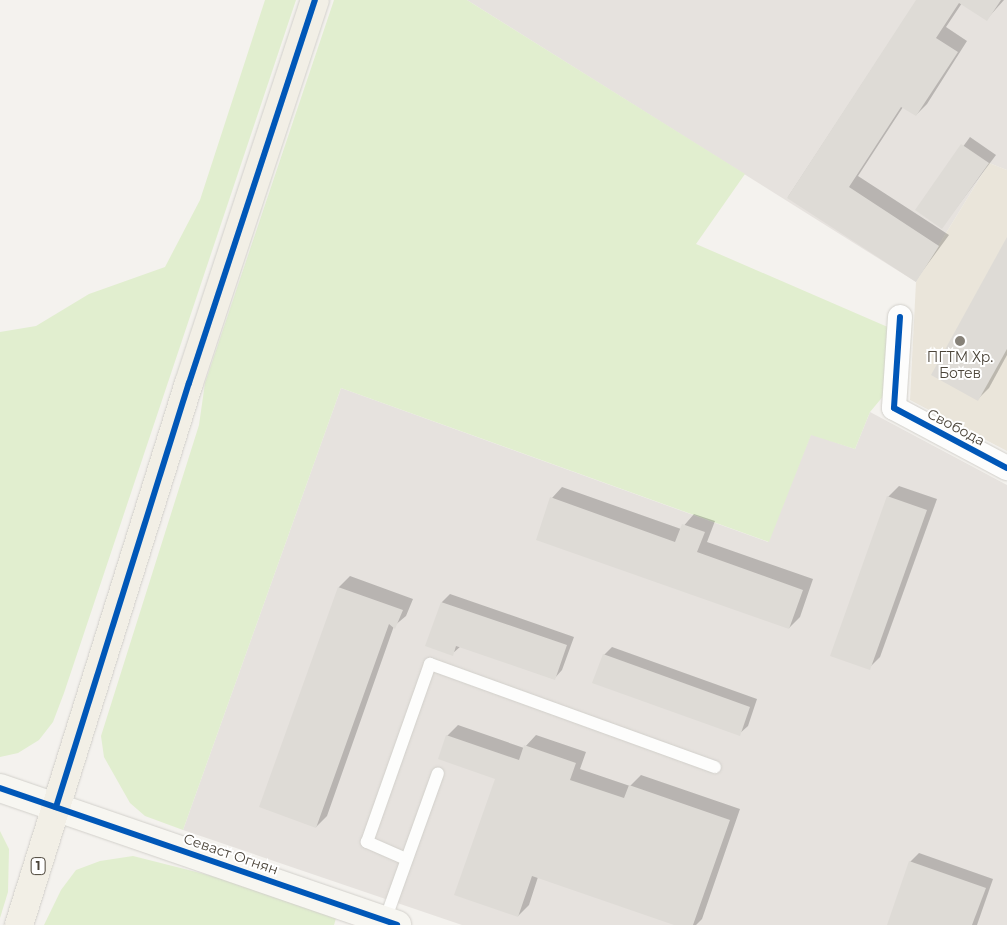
<!DOCTYPE html>
<meta charset="utf-8">
<style>
body{margin:0}
#map{position:relative;width:1007px;height:925px;overflow:hidden;background:#f4f2ee;font-family:Montserrat,sans-serif}
div>[style]{position:absolute}
[style*='--x']{left:calc(var(--x)*1px);top:calc(var(--y)*1px);width:calc(var(--w)*1px);rotate:calc(var(--a)*1deg)}
.industrial>*{inset:0;background:#e6e2de}
.education>*{inset:0;background:#eae5da}
.green>*{inset:0;background:#e1eecf}
.shadow>*{inset:0;background:#0003}
.building>*{inset:0;background:#dedbd6}
.roads{filter:drop-shadow(0 0 1px #d2d0cb) drop-shadow(0 0 1px #d2d0cb)}
.lane>*{height:12px;margin:-6px;padding:0 6px;transform-origin:6px;border-radius:6px;background:#fdfdfc}
.street>*{height:24px;margin:-12px;padding:0 12px;transform-origin:12px;border-radius:12px;background:#fdfdfc}
.secondary>*{height:28px;margin:-14px;padding:0 14px;transform-origin:14px;border-radius:14px;background:#f7f6f1}
.primary>*{height:28px;margin:-14px;padding:0 14px;transform-origin:14px;border-radius:14px;background:#f2efe6}
.cycleway>*{height:6px;margin:-3px;padding:0 3px;transform-origin:3px;border-radius:3px;background:#0057b8}
.dots>*{width:14px;height:14px;translate:-50% -50%;box-sizing:border-box;border:2px solid #fff;border-radius:50%}
span{translate:-50% -50%;white-space:nowrap;text-align:center;line-height:1.15;-webkit-text-stroke:4px #fff;paint-order:stroke}
.shield-label span{padding:1px 4px;background:#fff;border:1px solid;border-radius:4px;-webkit-text-stroke-width:0}
.shield-label{font-size:12px;color:#4b4439;font-weight:700}
.poi-label{font-size:14px;color:#4b4439}
.street-label{font-size:14px;color:#4b4439}
</style>
<div id="map">
<div class="industrial">
<i style="clip-path:polygon(467px 0,1007px 0,1007px 170px,989px 163px,916px 282px)"></i>
<i style="clip-path:polygon(341px 388px,768px 542px,811px 434px,855px 449px,870px 412px,1007px 485px,1007px 925px,462px 925px,183px 830px)"></i>
</div>
<div class="education">
<i style="clip-path:polygon(989px 163px,1007px 170px,1007px 451px,910px 400px,916px 282px)"></i>
</div>
<div class="green">
<i style="clip-path:polygon(265px 0,296px 0,64px 693px,53px 722px,39px 740px,18px 753px,0 757px,0 332px,36px 326px,89px 294px,165px 267px,200px 200px)"></i>
<i style="clip-path:polygon(334px 0,467px 0,745px 174px,696px 244px,890px 328px,885px 394px,870px 412px,855px 449px,811px 435px,769px 542px,341px 388px,183px 830px,145px 816px,130px 803px,104px 757px,101px 736px,199px 425px,205px 383px)"></i>
<i style="clip-path:polygon(0 831px,9px 849px,8px 892px,0 918px)"></i>
<i style="clip-path:polygon(133px 856px,232px 881px,337px 915px,334px 925px,44px 925px,61px 890px,76px 870px,100px 861px)"></i>
</div>
<div class="shadow">
<i style="clip-path:polygon(917px 0,1004px 0,987px 19px,962px 3px,946px 27px,967px 41px,927px 104px,916px 115px,903px 107px,858px 176px,949px 235px,916px 280px,788px 197px)"></i>
<i style="clip-path:polygon(970px 137px,996px 155px,942px 227px,917px 210px)"></i>
<i style="clip-path:polygon(1007px 240px,1007px 355px,989px 388px,978px 399px)"></i>
<i style="clip-path:polygon(899px 486px,937px 499px,880px 657px,869px 668px,888px 497px)"></i>
<i style="clip-path:polygon(562px 487px,681px 529px,694px 514px,715px 521px,707px 542px,813px 579px,800px 617px,789px 628px,552px 498px)"></i>
<i style="clip-path:polygon(350px 576px,413px 599px,406px 616px,394px 626px,327px 816px,316px 827px,261px 806px,339px 587px)"></i>
<i style="clip-path:polygon(450px 594px,574px 637px,562px 670px,554px 679px,461px 646px,452px 654px,427px 645px,442px 602px)"></i>
<i style="clip-path:polygon(612px 647px,757px 699px,748px 726px,739px 734px,604px 655px)"></i>
<i style="clip-path:polygon(458px 725px,524px 748px,536px 735px,586px 752px,580px 769px,630px 786px,641px 775px,740px 809px,702px 919px,696px 925px,677px 925px,538px 877px,529px 905px,518px 916px,496px 778px,447px 736px)"></i>
<i style="clip-path:polygon(919px 853px,993px 879px,977px 925px,888px 925px,910px 862px)"></i>
</div>
<div class="building">
<i style="clip-path:polygon(916px 0,1001px 0,987px 21px,959px 3px,936px 38px,958px 52px,916px 116px,901px 107px,849px 187px,939px 246px,916px 282px,787px 198px)"></i>
<i style="clip-path:polygon(961px 144px,989px 163px,942px 229px,915px 210px)"></i>
<i style="clip-path:polygon(1007px 237px,1007px 349px,978px 401px,931px 375px)"></i>
<i style="clip-path:polygon(887px 496px,927px 510px,870px 670px,830px 656px)"></i>
<i style="clip-path:polygon(550px 497px,675px 542px,682px 524px,705px 532px,697px 552px,803px 590px,789px 629px,536px 540px)"></i>
<i style="clip-path:polygon(338px 587px,403px 610px,395px 629px,389px 624px,316px 828px,259px 807px)"></i>
<i style="clip-path:polygon(441px 602px,567px 645px,555px 680px,456px 646px,453px 656px,425px 646px)"></i>
<i style="clip-path:polygon(603px 654px,750px 707px,740px 736px,592px 683px)"></i>
<i style="clip-path:polygon(446px 735px,519px 760px,524px 745px,576px 763px,570px 780px,624px 798px,629px 785px,730px 820px,693px 925px,674px 925px,532px 876px,518px 917px,454px 895px,495px 779px,438px 759px)"></i>
<i style="clip-path:polygon(909px 861px,986px 888px,972px 925px,887px 925px)"></i>
</div>
<div class="roads">
<div class="lane">
<i style="--x:406;--y:859;--w:43;--a:-156.4"></i>
<i style="--x:367;--y:842;--w:189;--a:-70.5"></i>
<i style="--x:430;--y:664;--w:303;--a:19.9"></i>
<i style="--x:384;--y:923;--w:159;--a:-70.2"></i>
</div>
<div class="street">
<i style="--x:900;--y:317;--w:91;--a:93.8"></i>
<i style="--x:894;--y:408;--w:128;--a:28"></i>
</div>
<div class="secondary">
<i style="--x:0;--y:788;--w:420;--a:19"></i>
</div>
<div class="primary">
<i style="--x:19;--y:925;--w:568;--a:-72.59"></i>
<i style="--x:189;--y:383;--w:403;--a:-71.8"></i>
</div>
</div>
<div class="cycleway">
<i style="--x:900;--y:317;--w:91;--a:93.8"></i>
<i style="--x:894;--y:408;--w:128;--a:28"></i>
<i style="--x:0;--y:788;--w:420;--a:19"></i>
<i style="--x:56;--y:807;--w:444;--a:-72.6"></i>
<i style="--x:189;--y:383;--w:403;--a:-71.8"></i>
</div>
<div class="dots">
<i style="left:960px;top:341px;background:#868178"></i>
</div>
<div class="shield-label">
<span style="left:38px;top:866px">1</span>
</div>
<div class="poi-label">
<span style="left:960px;top:365px">ПГТМ Хр.<br>Ботев</span>
</div>
<div class="street-label">
<span style="left:956px;top:427px;rotate:28deg">Свобода</span>
<span style="left:231px;top:854px;rotate:19deg">Севаст Огнян</span>
</div>
</div>
